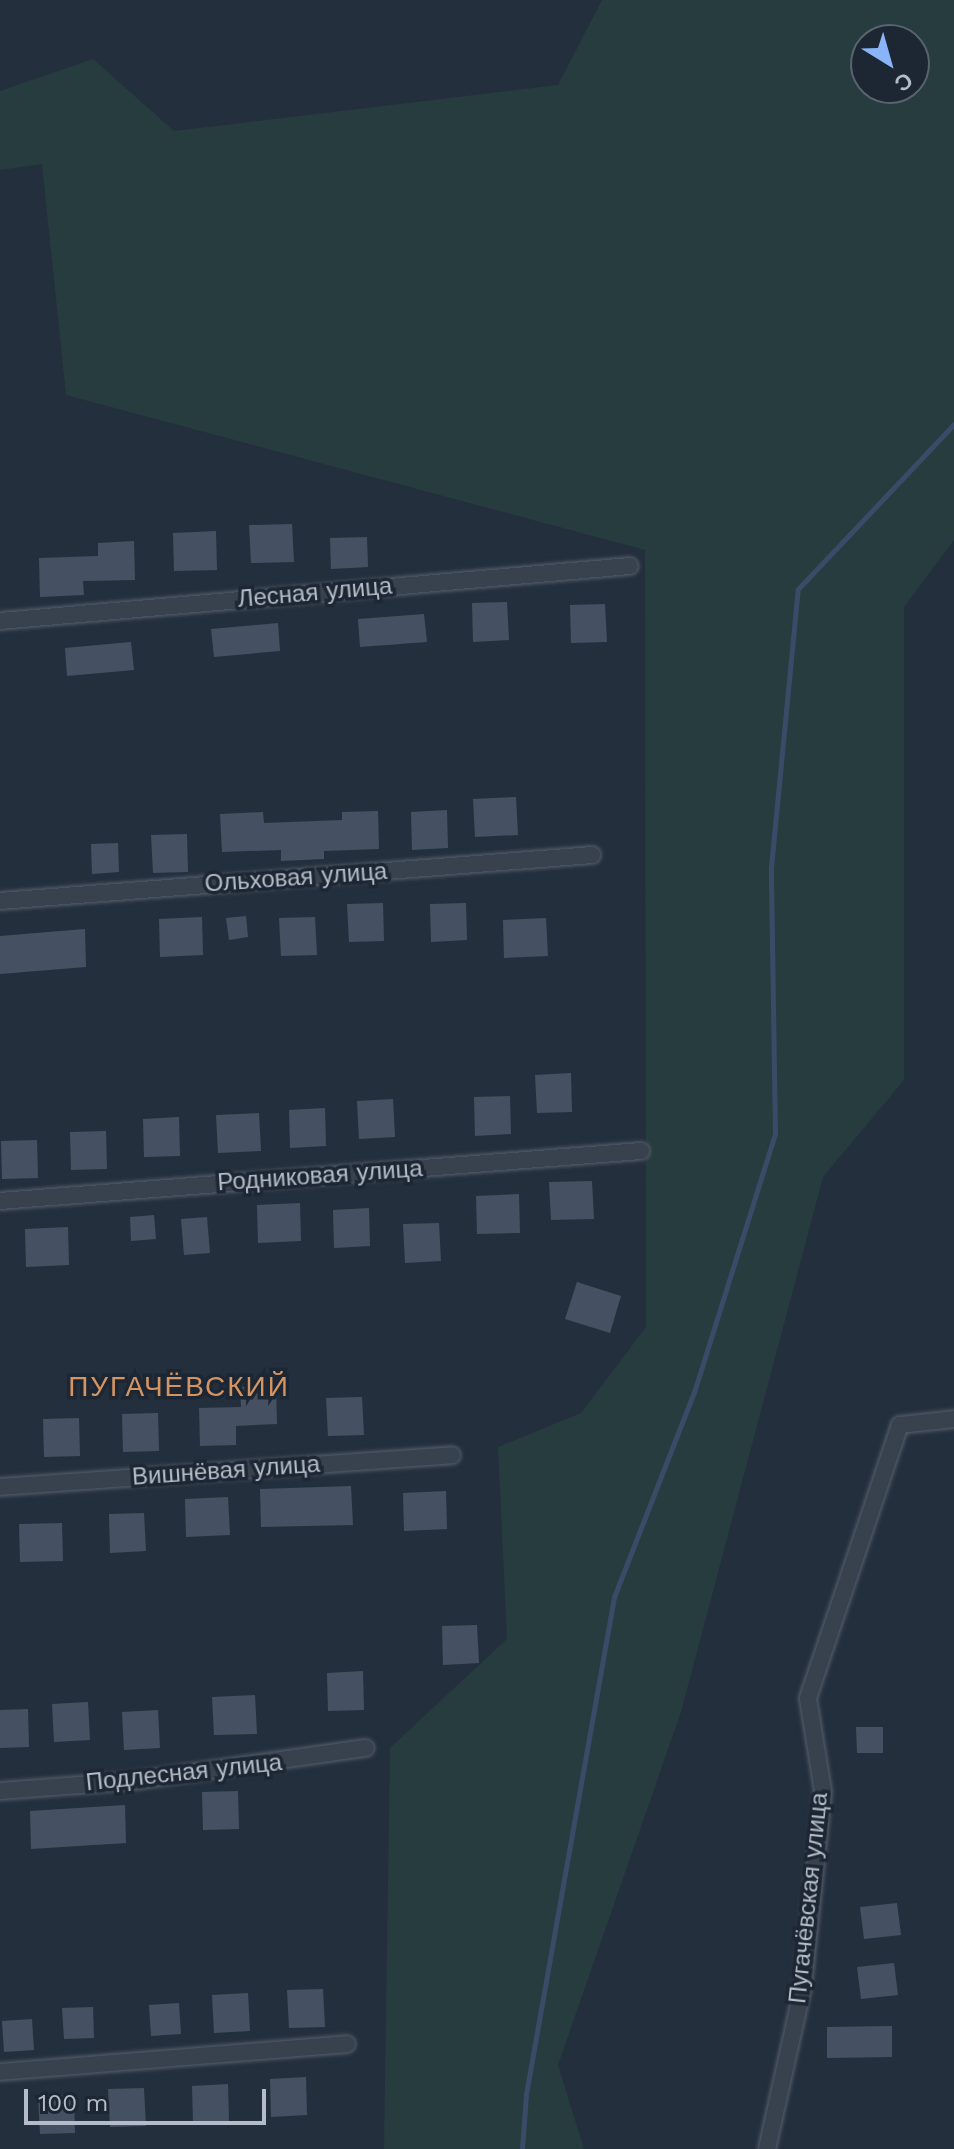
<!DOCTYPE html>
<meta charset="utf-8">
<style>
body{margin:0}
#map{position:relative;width:954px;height:2149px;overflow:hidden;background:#242f3e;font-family:"Work Sans",sans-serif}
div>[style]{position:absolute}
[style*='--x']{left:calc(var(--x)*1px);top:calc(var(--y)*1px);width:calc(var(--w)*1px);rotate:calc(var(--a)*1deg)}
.green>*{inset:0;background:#263c3f}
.stream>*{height:5px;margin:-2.5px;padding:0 2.5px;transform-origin:2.5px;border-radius:2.5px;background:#394c67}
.building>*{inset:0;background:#455162}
.roads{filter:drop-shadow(0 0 2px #565f6c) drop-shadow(0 0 2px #565f6c)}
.street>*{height:16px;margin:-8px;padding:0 8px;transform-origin:8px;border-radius:8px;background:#38414e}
span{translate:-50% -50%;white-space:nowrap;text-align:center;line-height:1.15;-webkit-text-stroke:7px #1d2633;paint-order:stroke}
.street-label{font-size:24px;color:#b4bcc9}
.quarter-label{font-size:28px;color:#d59563;letter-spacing:2px}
.north{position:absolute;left:850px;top:24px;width:80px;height:80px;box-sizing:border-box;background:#1d2633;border:2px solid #59626f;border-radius:50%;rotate:143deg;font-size:22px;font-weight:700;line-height:32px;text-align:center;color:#b4bcc9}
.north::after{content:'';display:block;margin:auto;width:28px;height:36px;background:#8ab4f8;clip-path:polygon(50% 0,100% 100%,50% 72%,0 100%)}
.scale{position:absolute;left:24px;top:2089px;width:242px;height:36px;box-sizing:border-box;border:4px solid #b4bcc9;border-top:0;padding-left:10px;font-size:24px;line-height:28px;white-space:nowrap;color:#b4bcc9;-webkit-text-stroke:6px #1d2633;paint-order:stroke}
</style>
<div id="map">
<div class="green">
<i style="clip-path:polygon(evenodd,602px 0,954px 0,954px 540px,904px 607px,904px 1080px,823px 1177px,681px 1712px,558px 2065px,584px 2149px,384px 2149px,390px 1748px,507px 1639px,498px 1447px,581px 1413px,646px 1327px,645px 550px,66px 395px,42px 164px,0 170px,0 91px,93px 59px,174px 131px,558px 85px,602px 0,866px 40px,914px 40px,914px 88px,866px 88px,866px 40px)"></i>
</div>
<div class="stream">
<i style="--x:522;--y:2149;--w:55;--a:-85.8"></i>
<i style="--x:526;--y:2094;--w:505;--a:-79.96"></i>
<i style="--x:614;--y:1597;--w:223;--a:-68.7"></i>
<i style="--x:695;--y:1389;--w:268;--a:-72.6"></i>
<i style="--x:775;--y:1133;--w:266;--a:-90.9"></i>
<i style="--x:771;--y:867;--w:279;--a:-84.5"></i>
<i style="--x:798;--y:589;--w:227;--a:-46.6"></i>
</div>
<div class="building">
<i style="clip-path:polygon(292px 524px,294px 562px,251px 563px,249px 525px)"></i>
<i style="clip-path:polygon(216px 531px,217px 570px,174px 571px,173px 533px)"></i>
<i style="clip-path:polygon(367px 537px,368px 567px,331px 569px,330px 538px)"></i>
<i style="clip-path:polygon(134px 541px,135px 580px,83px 581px,84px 595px,40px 597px,39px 558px,98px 556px,98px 543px)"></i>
<i style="clip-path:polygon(507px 602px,509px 640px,473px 642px,472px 603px)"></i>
<i style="clip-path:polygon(605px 604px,607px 642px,571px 643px,570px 605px)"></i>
<i style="clip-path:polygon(424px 614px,427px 642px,360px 647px,358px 619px)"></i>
<i style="clip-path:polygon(278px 623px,280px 651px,214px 657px,211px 629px)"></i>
<i style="clip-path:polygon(131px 642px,134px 670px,67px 676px,65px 648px)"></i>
<i style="clip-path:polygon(516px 797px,518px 835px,475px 837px,473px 799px)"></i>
<i style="clip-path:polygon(447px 810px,448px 848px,412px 850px,411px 812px)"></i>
<i style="clip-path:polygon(378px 811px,379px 849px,324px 851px,324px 859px,281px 861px,281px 850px,222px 852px,220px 814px,263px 812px,264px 823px,342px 820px,342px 812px)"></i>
<i style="clip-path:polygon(187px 834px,188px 872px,153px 873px,151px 835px)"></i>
<i style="clip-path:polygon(118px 843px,119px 872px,92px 874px,91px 844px)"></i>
<i style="clip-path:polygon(383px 903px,384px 941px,349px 942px,347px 904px)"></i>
<i style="clip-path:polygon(466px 903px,467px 940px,431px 942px,430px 904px)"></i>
<i style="clip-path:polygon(246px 916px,248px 937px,229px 940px,226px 918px)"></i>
<i style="clip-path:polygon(202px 917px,203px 955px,160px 957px,159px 919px)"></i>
<i style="clip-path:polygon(315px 917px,317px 955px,281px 956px,279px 918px)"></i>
<i style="clip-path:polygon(546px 918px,548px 956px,504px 958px,503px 920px)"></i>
<i style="clip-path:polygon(85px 929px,86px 967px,0 974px,0 936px)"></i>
<i style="clip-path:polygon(571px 1073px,572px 1112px,537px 1113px,535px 1075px)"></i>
<i style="clip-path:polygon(510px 1096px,511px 1134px,475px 1136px,474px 1097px)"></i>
<i style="clip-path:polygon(393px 1099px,395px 1137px,359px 1139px,357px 1101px)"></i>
<i style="clip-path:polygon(325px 1108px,326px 1146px,290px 1148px,289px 1110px)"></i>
<i style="clip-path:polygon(259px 1113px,261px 1151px,218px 1153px,216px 1115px)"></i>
<i style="clip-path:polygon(179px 1117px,180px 1156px,144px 1157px,143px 1119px)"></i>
<i style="clip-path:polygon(106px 1131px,107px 1169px,71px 1170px,70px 1132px)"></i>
<i style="clip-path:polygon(37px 1140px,38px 1178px,2px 1179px,1px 1141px)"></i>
<i style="clip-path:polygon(592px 1181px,594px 1219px,551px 1220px,549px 1182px)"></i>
<i style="clip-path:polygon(519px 1194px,520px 1233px,477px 1234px,476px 1196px)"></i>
<i style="clip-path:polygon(300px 1203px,301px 1241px,258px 1243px,257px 1205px)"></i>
<i style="clip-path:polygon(369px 1208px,370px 1246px,334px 1248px,333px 1210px)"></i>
<i style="clip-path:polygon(154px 1215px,156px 1239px,131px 1241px,130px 1217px)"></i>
<i style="clip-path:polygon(207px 1217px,210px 1253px,184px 1255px,181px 1219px)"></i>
<i style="clip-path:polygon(439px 1223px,441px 1261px,405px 1263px,403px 1224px)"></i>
<i style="clip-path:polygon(68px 1227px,69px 1265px,26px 1267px,25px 1229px)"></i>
<i style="clip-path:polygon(577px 1282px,621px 1296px,610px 1333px,565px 1319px)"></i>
<i style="clip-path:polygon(276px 1386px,277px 1424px,236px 1426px,236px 1445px,200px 1446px,199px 1408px,241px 1407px,240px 1387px)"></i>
<i style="clip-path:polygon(362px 1397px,364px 1435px,328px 1436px,326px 1398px)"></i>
<i style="clip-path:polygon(158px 1413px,159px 1451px,123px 1452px,122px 1414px)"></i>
<i style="clip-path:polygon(79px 1418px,80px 1456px,44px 1457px,43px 1419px)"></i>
<i style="clip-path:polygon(351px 1486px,353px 1525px,261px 1527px,260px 1489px)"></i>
<i style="clip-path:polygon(446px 1491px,447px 1529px,404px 1531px,403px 1493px)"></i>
<i style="clip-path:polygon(228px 1497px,230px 1535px,186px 1537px,185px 1499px)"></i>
<i style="clip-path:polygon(144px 1513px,146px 1551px,110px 1553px,109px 1514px)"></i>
<i style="clip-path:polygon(62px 1523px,63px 1561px,20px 1562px,19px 1524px)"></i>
<i style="clip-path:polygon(477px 1625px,479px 1663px,443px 1665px,442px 1626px)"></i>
<i style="clip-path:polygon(363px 1671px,364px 1710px,328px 1711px,327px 1673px)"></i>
<i style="clip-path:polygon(255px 1695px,257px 1734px,214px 1735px,212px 1697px)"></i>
<i style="clip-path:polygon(88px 1702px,90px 1740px,54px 1742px,52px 1704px)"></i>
<i style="clip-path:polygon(28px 1709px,29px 1747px,0 1748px,0 1710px)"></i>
<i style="clip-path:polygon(158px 1710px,160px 1748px,124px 1750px,122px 1712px)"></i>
<i style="clip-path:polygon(856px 1727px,883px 1727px,883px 1753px,857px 1753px)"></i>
<i style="clip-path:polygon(238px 1791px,239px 1829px,203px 1830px,202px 1792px)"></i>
<i style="clip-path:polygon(125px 1805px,126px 1843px,31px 1849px,30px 1811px)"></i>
<i style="clip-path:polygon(897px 1903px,901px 1935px,864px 1939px,860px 1907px)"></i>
<i style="clip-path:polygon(894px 1963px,898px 1995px,861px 1999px,857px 1967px)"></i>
<i style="clip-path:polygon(323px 1989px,325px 2027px,289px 2028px,287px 1990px)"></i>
<i style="clip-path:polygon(248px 1993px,250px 2031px,214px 2033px,212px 1995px)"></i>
<i style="clip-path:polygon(179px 2003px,181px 2034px,151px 2036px,149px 2005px)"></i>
<i style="clip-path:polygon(93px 2007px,94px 2038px,64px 2039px,62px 2008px)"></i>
<i style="clip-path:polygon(32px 2019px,34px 2050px,4px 2052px,2px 2021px)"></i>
<i style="clip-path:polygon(892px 2026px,892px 2057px,827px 2058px,827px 2027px)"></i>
<i style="clip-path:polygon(306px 2077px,307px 2115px,271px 2117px,270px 2079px)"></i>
<i style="clip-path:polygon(228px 2084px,229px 2122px,193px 2123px,192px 2086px)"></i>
<i style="clip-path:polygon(144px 2088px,146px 2126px,110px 2127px,108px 2089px)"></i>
<i style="clip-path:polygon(74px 2095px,75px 2133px,40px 2134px,38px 2096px)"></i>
</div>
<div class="roads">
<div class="street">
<i style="--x:0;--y:621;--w:632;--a:-4.99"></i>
<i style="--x:0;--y:901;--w:594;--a:-4.44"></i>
<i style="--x:0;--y:1201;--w:643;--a:-4.46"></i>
<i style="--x:0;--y:1487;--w:453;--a:-4"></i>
<i style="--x:0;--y:1791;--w:133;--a:-4.3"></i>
<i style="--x:133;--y:1781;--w:235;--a:-8.1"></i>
<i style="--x:0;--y:2072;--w:348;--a:-4.6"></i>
<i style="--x:767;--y:2149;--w:167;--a:-77.5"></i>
<i style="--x:803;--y:1986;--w:196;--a:-84.1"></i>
<i style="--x:823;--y:1791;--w:94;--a:-99.2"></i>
<i style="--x:808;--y:1698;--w:288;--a:-71.4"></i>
<i style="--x:900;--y:1425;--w:54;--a:-6.3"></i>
</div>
</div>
<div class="street-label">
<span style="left:315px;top:593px;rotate:-5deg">Лесная улица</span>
<span style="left:296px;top:878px;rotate:-4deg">Ольховая улица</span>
<span style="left:320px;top:1176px;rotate:-4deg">Родниковая улица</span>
<span style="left:226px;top:1471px;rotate:-4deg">Вишнёвая улица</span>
<span style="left:184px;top:1773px;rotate:-6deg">Подлесная улица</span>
<span style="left:809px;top:1898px;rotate:-84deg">Пугачёвская улица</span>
</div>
<div class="quarter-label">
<span style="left:179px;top:1387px">ПУГАЧЁВСКИЙ</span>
</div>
<div class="north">С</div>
<div class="scale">100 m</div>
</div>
